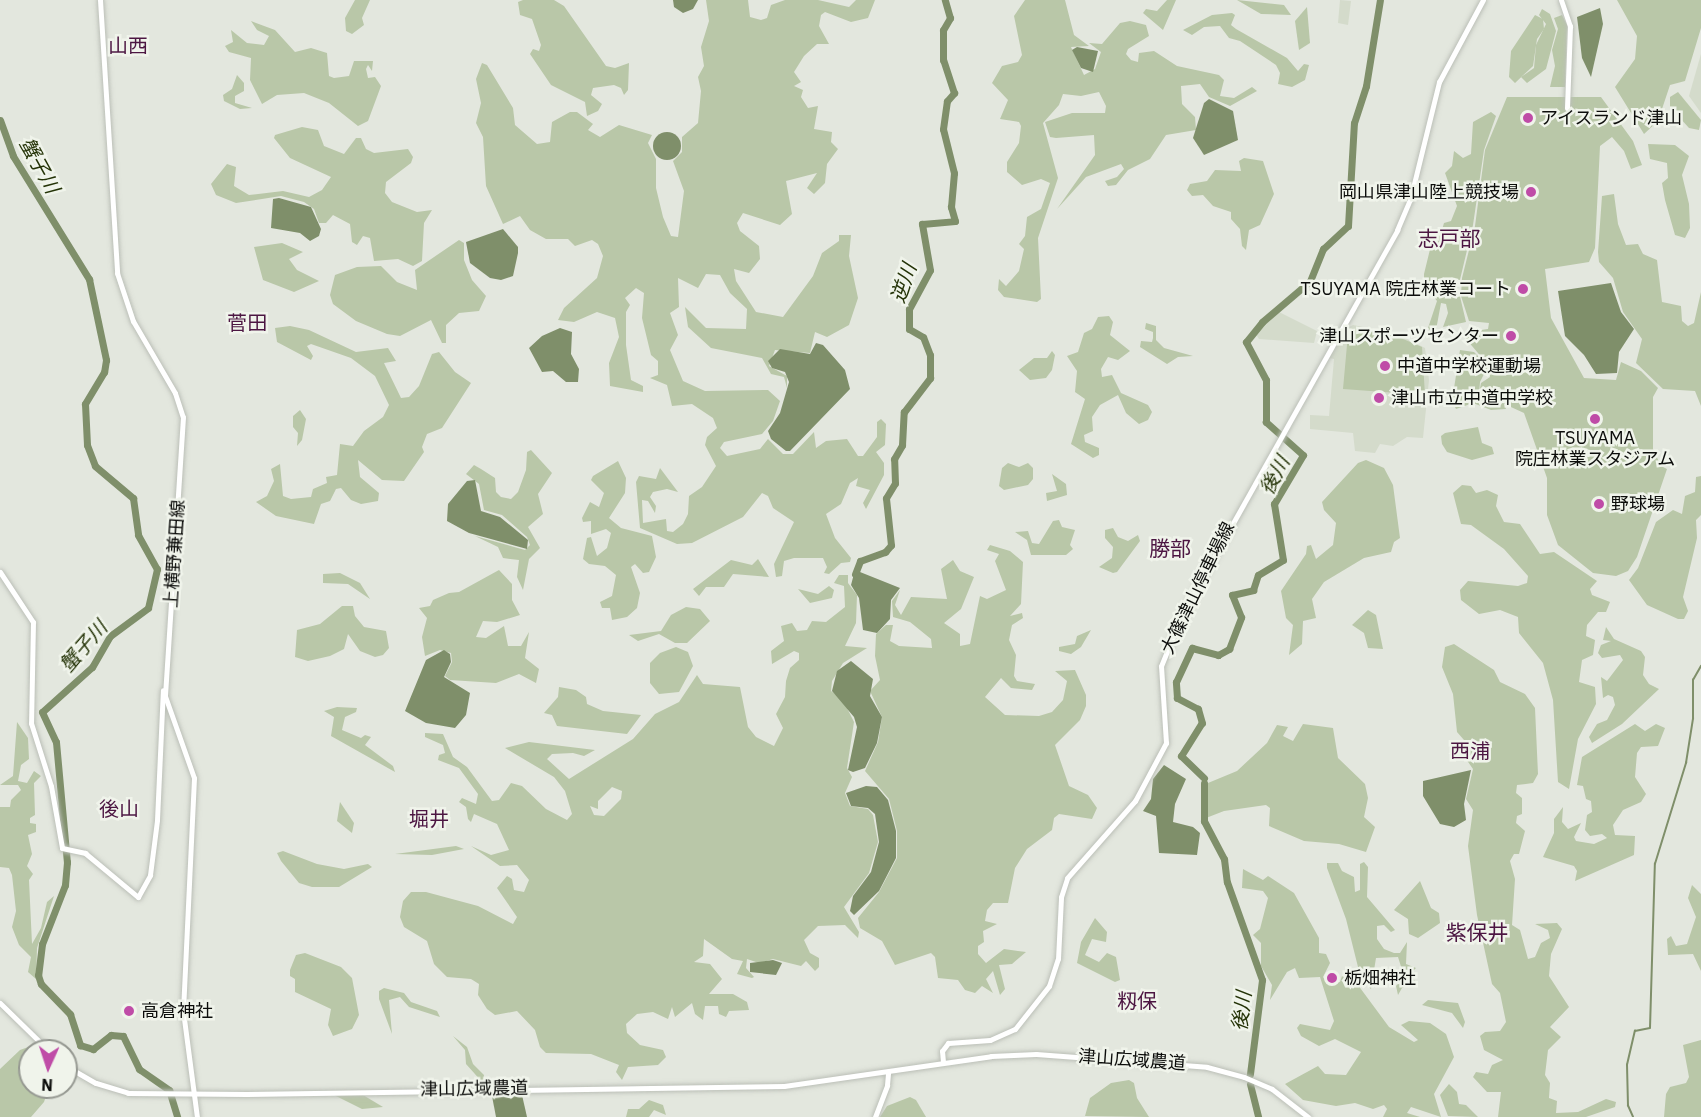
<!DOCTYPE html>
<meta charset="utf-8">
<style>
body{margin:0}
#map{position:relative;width:1701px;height:1117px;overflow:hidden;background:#e3e7de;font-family:"IBM Plex Sans","Noto Sans JP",sans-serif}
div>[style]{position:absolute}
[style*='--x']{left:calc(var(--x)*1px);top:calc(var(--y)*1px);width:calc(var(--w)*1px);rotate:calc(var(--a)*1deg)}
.built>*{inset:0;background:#d4dbcb}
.green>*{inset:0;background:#b9c7a8}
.water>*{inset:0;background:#7f8f6a}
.round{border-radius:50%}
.stream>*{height:1.5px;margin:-0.75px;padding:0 0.75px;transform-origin:0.75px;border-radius:0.75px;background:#7f8f6a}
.river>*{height:7px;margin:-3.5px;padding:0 3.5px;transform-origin:3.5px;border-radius:3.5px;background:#7f8f6a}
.roads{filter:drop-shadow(0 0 2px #bbbfb7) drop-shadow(0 0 2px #bbbfb7)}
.secondary>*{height:5px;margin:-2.5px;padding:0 2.5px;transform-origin:2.5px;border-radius:2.5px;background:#fff}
.dots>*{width:16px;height:16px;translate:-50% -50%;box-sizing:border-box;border:3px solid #f0f4eb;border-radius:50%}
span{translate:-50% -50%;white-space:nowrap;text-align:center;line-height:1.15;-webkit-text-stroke:5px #f0f4eb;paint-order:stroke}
.poi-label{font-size:18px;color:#0c0d0b}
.left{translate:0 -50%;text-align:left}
.right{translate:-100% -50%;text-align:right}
.street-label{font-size:18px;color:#0c0d0b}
.neighbourhood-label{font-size:20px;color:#4c1642}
.water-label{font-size:20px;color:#243307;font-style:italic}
.quarter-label{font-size:21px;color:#4c1642}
.north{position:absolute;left:18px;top:1039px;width:60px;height:60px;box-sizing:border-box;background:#f0f4eb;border:2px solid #959891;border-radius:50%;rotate:183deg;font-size:16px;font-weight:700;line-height:24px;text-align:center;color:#0c0d0b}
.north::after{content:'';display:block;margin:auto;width:21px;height:27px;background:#bf4ca7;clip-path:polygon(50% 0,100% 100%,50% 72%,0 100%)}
</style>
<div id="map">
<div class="built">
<i style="clip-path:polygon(1340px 0,1351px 1px,1348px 25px,1338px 23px)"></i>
<i style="clip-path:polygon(1701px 54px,1701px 113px,1689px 96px)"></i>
<i style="clip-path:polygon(1279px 312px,1317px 331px,1314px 343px,1259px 339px,1255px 333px)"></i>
<i style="clip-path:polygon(1353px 325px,1397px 334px,1425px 348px,1429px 380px,1423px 438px,1407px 437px,1393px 446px,1380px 444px,1375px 453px,1355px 451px,1353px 433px,1310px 429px,1310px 415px,1329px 416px,1334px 359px,1329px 358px,1347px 328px)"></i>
</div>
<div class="green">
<i style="clip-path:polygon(355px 0,370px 0,362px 18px,364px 25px,352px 34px,346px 31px,345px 18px)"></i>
<i style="clip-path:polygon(523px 0,554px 0,564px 6px,606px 66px,615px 68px,629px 63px,628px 90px,624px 95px,621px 88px,614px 85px,593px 88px,591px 95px,602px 104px,598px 111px,587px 116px,585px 102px,551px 85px,530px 54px,533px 49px,539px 51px,541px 45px,532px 19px,520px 15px,518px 2px)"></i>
<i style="clip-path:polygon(706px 0,748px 0,750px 17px,761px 20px,767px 18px,771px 5px,785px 0,818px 0,849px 7px,856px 0,875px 0,868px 18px,851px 22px,825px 12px,821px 15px,819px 26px,829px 44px,817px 44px,804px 56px,794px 72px,801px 82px,794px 86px,803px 90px,801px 97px,808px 108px,818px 106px,814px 129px,832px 132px,831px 142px,838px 149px,827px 164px,825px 183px,814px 194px,807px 188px,817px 173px,786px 181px,792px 214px,780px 225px,743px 213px,737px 223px,740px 231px,759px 246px,760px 259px,749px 273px,734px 269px,736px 281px,756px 312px,783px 317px,813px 276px,822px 253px,839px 241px,839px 235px,851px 235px,849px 256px,858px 298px,849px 325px,827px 337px,815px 332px,810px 353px,775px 350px,769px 366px,787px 376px,787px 388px,784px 377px,771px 374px,762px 358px,711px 348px,688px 327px,685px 307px,706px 328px,746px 329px,747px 309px,730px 293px,720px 275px,706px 274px,698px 288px,678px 278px,679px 307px,670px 313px,678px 335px,670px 350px,683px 381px,705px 391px,768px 390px,780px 401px,773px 421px,762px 434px,724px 442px,720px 448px,727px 456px,760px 449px,768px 439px,783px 454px,793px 454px,814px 432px,816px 448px,826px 441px,847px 439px,858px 456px,863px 456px,877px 437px,877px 422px,881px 419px,886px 424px,885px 445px,876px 452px,884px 463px,884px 475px,866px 509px,863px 503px,870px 490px,856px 486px,858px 478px,850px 483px,841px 504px,826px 514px,835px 538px,851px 558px,850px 562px,841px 563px,829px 574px,824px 573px,827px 567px,823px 558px,794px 558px,784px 561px,782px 576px,776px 577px,774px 564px,794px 522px,773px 508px,768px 496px,762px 493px,743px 517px,692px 543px,677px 544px,640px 528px,636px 482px,639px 476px,656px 479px,660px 468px,678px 492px,667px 489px,653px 492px,650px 497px,656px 506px,655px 513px,648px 501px,642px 500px,643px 523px,666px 519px,667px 531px,673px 532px,683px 524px,688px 514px,689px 496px,702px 487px,716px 466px,705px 445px,707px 437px,717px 428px,713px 418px,692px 404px,672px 406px,667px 385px,650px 378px,658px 375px,658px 361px,651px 355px,642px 318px,644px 293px,636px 288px,625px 298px,630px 305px,626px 312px,626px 345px,631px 380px,643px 386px,643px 392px,610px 386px,609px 363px,619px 337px,615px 318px,597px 312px,574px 322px,558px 320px,564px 308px,597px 278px,603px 256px,598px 244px,592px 240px,575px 246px,568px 239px,546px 239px,530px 230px,520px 216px,503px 224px,486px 186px,483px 137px,476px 123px,481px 103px,476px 79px,482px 63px,487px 65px,513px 108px,515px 125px,537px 144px,550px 142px,552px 122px,570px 112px,577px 112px,593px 124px,588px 130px,600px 137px,619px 125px,652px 135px,648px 143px,656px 159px,656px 188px,663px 217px,671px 236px,678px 237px,684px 191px,673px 161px,682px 152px,682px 137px,698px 123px,701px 91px,698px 77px,704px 66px,701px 47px,709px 21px)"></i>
<i style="clip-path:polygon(1025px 0,1065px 0,1074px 35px,1089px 46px,1071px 47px,1084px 75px,1095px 69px,1101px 52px,1089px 43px,1102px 44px,1120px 23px,1130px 21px,1146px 25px,1149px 36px,1128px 49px,1126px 54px,1131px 60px,1138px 62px,1139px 53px,1154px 51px,1177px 66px,1219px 75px,1224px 80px,1220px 96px,1234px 98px,1252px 87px,1257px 91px,1230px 106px,1209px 97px,1200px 84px,1181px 86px,1182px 104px,1195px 117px,1196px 130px,1166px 135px,1150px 159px,1128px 170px,1116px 185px,1108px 186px,1105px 181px,1117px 177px,1124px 169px,1121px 164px,1086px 177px,1057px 209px,1095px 155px,1094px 135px,1056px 138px,1050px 137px,1045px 122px,1072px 113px,1105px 113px,1106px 106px,1099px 92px,1081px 96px,1063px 94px,1059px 105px,1043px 123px,1058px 178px,1038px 238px,1041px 299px,1037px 302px,1004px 297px,998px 290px,999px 279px,1006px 286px,1019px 271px,1024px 249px,1019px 244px,1025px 236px,1027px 217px,1041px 209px,1050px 183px,1041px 179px,1022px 185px,1007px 172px,1007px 162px,1019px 143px,1021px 126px,1019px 122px,1000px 119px,1008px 100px,992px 83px,1002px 66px,1018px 62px,1022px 55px,1014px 16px)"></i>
<i style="clip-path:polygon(1167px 0,1176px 0,1163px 30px,1143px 13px,1146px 9px,1157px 11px)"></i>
<i style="clip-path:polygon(1237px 0,1284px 5px,1291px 15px,1261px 14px)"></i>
<i style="clip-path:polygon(1617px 0,1701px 0,1701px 28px,1685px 81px,1670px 85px,1658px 121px,1644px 134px,1615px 87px,1635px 59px,1637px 36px)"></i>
<i style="clip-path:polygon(1307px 7px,1310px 43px,1299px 50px,1295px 21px)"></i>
<i style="clip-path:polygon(1542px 9px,1550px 14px,1556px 31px,1546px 69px,1527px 83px,1521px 77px,1534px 68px,1536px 45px,1546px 24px,1539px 15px)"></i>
<i style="clip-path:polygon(1232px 13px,1235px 15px,1231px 25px,1236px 29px,1287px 58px,1298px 71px,1304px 64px,1309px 65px,1305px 80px,1292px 87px,1278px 84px,1280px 73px,1276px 65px,1240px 41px,1229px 38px,1220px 26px,1204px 27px,1192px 35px,1183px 30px,1212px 15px)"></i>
<i style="clip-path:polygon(1535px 15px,1543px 19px,1544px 29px,1537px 39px,1533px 66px,1515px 83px,1509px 77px,1511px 51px)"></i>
<i style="clip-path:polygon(1562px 15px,1567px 25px,1565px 87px,1550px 87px,1555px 66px,1552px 50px,1558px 29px,1554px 18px)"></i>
<i style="clip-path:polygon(251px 21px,275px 30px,295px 52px,311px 48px,327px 53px,329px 76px,334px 78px,349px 76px,354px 61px,373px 61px,372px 71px,368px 65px,366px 69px,368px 78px,375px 77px,381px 86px,368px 121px,358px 126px,329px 103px,304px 93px,277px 95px,262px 104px,250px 80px,251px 58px,229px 52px,225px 46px,233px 42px,231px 30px,247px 43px,264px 45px,269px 36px,257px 30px)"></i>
<i style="clip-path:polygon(237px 75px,244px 83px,244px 91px,235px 96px,235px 103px,252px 108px,240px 109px,224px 101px,223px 95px,232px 89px)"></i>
<i style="clip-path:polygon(1678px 92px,1701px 120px,1699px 130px,1689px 128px,1670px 107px,1670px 97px)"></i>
<i style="clip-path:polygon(1507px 97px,1601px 97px,1633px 141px,1642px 165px,1631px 169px,1624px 151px,1612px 137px,1600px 146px,1595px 248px,1589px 262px,1545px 269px,1551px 318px,1584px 378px,1616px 380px,1621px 362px,1641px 371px,1658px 388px,1653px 397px,1653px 449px,1661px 466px,1667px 469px,1637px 557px,1628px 571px,1616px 576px,1593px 573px,1558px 545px,1547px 515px,1547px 478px,1524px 413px,1489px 397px,1504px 404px,1506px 409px,1491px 410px,1473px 403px,1456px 409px,1452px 401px,1460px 350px,1474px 352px,1488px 366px,1480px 382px,1479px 394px,1481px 383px,1490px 377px,1489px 366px,1461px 333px,1488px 329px,1489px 323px,1469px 321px,1461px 296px,1462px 278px,1475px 226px,1485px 150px)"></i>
<i style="clip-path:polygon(1491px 112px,1496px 116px,1484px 150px,1473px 225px,1458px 288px,1466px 322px,1443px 327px,1448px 313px,1446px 304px,1441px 303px,1436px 330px,1431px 331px,1428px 328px,1437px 301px,1424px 284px,1424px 274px,1433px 237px,1441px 233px,1444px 223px,1451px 221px,1457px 206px,1445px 173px,1452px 166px,1454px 151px,1463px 158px,1471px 154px,1473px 122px)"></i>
<i style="clip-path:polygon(302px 127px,318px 130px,324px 146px,344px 154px,356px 138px,361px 138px,366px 149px,374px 153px,408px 149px,413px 157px,411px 163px,386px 182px,385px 193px,392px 202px,417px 212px,432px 210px,424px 223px,422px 261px,413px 266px,398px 259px,374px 261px,370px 238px,363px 236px,357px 245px,352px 242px,350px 224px,333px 215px,326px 223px,319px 223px,314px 209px,304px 202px,281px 196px,236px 203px,216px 195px,211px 184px,227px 164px,236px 167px,234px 186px,249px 195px,283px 191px,309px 197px,322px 190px,331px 177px,290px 158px,274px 138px,275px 135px)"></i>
<i style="clip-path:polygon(1648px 144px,1675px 145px,1689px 156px,1682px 175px,1689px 204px,1690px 228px,1685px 238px,1675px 235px,1665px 200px,1662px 183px,1668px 178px,1667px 163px,1650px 159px)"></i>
<i style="clip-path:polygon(1244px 158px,1263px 161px,1274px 194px,1260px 225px,1249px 230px,1246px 250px,1242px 246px,1240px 229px,1231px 219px,1231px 212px,1213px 206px,1203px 195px,1192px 196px,1187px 190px,1190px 184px,1207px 181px,1215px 170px,1241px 171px,1239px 161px)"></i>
<i style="clip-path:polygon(1614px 194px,1618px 224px,1626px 245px,1638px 244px,1643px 254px,1657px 260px,1662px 302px,1681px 306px,1682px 321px,1688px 326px,1694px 323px,1701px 292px,1701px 406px,1695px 391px,1663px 389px,1636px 363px,1642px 339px,1623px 312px,1613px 278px,1599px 262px,1598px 252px,1602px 196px)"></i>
<i style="clip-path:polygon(459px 240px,464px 243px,464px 260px,472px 280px,486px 296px,479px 311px,459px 313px,446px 325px,446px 343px,442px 343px,431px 320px,400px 336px,387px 334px,356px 321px,333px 304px,330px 295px,335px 275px,357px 267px,381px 266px,397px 282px,417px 290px,415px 270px)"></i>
<i style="clip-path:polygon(282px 243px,303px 252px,289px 259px,297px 270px,319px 281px,294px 292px,263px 280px,254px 247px)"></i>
<i style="clip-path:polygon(1109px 316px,1113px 322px,1110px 335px,1130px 351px,1118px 360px,1108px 357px,1101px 369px,1102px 377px,1112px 375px,1121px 393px,1148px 405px,1152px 412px,1148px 420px,1139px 424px,1126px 413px,1118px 395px,1100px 405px,1092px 417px,1093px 431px,1084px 435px,1085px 442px,1099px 448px,1099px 455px,1093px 458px,1071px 444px,1085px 399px,1075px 392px,1077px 371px,1067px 356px,1078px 352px,1084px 333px,1092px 329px,1098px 317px)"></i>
<i style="clip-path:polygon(1146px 323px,1156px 326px,1156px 340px,1164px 348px,1193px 356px,1178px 357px,1167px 364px,1140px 347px,1141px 341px,1152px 342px,1153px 338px,1153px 332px,1145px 329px)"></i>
<i style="clip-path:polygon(290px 326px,309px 330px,356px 352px,388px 348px,396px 361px,384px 363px,401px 398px,409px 397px,419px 386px,432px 354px,439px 352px,455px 372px,471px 383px,442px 428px,427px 434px,422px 447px,424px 452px,404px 481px,382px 480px,358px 460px,360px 477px,379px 493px,378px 501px,361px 504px,351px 500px,341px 488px,336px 489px,330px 501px,321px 504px,314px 524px,276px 516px,256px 502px,267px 496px,274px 481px,271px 469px,280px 464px,283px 496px,291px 499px,311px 497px,313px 489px,327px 483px,326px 477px,337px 475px,340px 444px,353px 446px,364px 431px,383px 417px,389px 405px,375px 376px,351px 358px,311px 344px,307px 346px,313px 356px,311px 360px,277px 342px,275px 328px)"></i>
<i style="clip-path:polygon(1352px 328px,1396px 336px,1422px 347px,1425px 395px,1343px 389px,1348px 334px)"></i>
<i style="clip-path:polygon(1052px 351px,1055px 355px,1052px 370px,1046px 378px,1030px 380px,1019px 370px,1034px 358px,1047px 358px)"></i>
<i style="clip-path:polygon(300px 410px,306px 419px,302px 440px,297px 446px,298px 433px,293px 427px,293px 416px)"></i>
<i style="clip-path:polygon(1478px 427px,1482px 443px,1492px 447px,1494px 454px,1472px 460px,1447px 452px,1442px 444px,1441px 436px,1445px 433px)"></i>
<i style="clip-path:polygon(531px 450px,552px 473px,538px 494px,543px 514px,528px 527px,540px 548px,529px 559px,523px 590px,517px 577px,519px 560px,503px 558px,498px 547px,475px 536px,525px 550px,530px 545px,527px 537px,502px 515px,484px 510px,479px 484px,466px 474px,474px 465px,481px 469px,495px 478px,496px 492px,501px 497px,511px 499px,518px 492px,526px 470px,527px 452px)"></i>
<i style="clip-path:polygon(1366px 460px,1384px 468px,1393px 485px,1400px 538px,1394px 542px,1391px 552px,1364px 558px,1324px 582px,1312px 599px,1316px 618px,1303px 621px,1302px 644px,1289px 655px,1293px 625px,1286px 618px,1281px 591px,1306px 554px,1307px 546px,1311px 545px,1316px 559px,1333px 545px,1336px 523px,1324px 510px,1322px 502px,1358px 463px)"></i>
<i style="clip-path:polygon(618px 461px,626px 478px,625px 493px,609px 518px,621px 528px,652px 536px,656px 557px,649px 572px,643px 573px,635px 564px,631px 567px,640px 593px,637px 608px,627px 617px,612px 620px,610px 608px,602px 608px,600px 602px,612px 596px,616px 575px,605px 566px,589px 564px,583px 559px,587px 538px,591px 537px,597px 556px,607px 548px,611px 533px,606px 529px,591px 534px,591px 521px,583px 522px,582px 518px,590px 502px,599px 507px,604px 493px,591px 480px,593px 476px)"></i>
<i style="clip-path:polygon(1008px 463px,1019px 467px,1028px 463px,1033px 468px,1033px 479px,1028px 485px,1004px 490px,999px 486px,1002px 468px)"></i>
<i style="clip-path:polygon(1052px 474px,1066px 484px,1067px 495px,1047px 501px,1046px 493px,1057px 491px)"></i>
<i style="clip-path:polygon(1701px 476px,1701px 515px,1696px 520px,1697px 538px,1683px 597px,1688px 611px,1684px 619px,1678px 619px,1647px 605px,1629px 580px,1638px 568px,1656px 522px,1673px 510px,1682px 514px,1685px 496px,1695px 492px,1696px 477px)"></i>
<i style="clip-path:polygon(1462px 485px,1471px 486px,1476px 493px,1487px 490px,1498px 495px,1496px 506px,1504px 522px,1520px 524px,1540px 554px,1554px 552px,1597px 581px,1590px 589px,1592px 595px,1610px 602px,1606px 612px,1598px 612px,1587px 625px,1586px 636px,1595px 640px,1593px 655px,1582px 660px,1579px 682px,1595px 687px,1596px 704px,1578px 739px,1569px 789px,1558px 782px,1553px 700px,1543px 663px,1519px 633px,1518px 617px,1500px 610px,1479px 614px,1461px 600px,1460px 590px,1468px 581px,1518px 586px,1527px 583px,1528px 576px,1504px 549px,1471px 525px,1461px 524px,1453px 493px)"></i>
<i style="clip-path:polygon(1059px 520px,1062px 527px,1075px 530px,1070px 545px,1073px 549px,1066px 555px,1031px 555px,1027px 540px,1015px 532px,1028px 531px,1032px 543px,1039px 544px,1053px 521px)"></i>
<i style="clip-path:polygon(1113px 528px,1118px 537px,1128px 541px,1138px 535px,1140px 541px,1117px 572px,1113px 573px,1099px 567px,1112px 558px,1113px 547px,1105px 538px,1105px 530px)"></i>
<i style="clip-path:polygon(990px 545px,1010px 551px,1023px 562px,1021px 604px,1010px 616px,1022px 613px,1023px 618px,1012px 625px,1009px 640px,1016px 655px,1014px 676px,1017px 681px,1035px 684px,1032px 690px,1011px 688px,1001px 678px,985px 697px,1005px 715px,1039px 716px,1052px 712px,1063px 700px,1067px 681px,1055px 671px,1075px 670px,1086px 695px,1086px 706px,1080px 720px,1055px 745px,1069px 786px,1088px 795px,1097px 808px,1092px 819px,1059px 814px,1054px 818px,1052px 830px,1027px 849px,1015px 868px,1008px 903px,993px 903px,987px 910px,985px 921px,997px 924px,983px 931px,984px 942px,978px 946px,978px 954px,986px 963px,1004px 949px,1026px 952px,1012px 964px,999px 965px,1005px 989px,1000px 995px,993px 971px,986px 979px,993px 993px,982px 986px,975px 993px,965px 990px,958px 980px,938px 978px,935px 957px,931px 953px,895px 965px,882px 941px,860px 928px,858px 918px,879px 892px,897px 858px,897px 831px,889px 799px,865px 771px,878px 742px,882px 717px,870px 691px,880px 680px,875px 656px,876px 634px,886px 625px,893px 625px,890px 641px,899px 646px,932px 648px,931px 639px,910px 622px,893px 617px,892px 601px,900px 590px,895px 605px,901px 615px,911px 597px,947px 599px,941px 569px,953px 560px,960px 571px,974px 577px,961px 609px,944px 623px,960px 634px,960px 646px,970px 644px,980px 596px,987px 599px,1006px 590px,995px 561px,999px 554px,987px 550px)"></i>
<i style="clip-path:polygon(758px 559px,769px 577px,733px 574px,724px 587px,706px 587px,699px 596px,693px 589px,731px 560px,752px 565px)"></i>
<i style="clip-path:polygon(499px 570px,512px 584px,512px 600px,520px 615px,497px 622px,483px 621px,476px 637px,486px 638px,504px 626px,508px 646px,521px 646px,529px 632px,525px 658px,539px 669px,536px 683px,519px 674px,496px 683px,450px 680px,445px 676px,452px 662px,451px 653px,440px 650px,425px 656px,422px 637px,427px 618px,419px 608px,430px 606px,433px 600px,449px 593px,459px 592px)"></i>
<i style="clip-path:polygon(340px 573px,360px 583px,370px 599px,348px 584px,323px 583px,323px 574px)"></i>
<i style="clip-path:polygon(evenodd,839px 575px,848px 575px,848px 583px,857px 595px,856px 623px,845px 646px,867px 648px,843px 663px,832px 681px,831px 691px,843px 700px,854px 722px,847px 768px,852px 777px,845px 793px,850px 806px,868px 809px,873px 815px,878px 842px,869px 873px,844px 907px,859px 932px,858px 938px,845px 925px,818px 926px,804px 940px,810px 953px,819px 958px,819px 967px,815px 971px,806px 961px,801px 966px,773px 959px,759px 963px,747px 959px,746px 968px,754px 977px,752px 978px,737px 974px,743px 961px,732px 959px,704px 939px,703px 956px,694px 962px,710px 964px,722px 979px,709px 994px,733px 994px,747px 1002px,749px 1010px,729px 1011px,726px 1017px,719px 1014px,718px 1006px,705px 1006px,703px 1020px,695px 1014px,692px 1003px,675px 1017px,672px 1007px,668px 1019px,653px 1012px,637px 1014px,626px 1024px,627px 1033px,640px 1045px,663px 1050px,666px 1057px,658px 1065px,628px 1067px,622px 1080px,616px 1072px,619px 1065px,591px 1054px,546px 1053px,540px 1047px,535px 1030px,517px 1011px,495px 1015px,487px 1009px,478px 995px,479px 984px,471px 979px,447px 977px,434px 964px,427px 941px,404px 927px,400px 917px,403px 901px,411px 892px,426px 892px,478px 906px,513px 924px,517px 917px,497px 888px,507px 876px,512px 879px,514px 890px,524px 892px,529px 880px,517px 865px,500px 866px,471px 846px,491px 855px,509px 850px,497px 824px,474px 814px,471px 822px,468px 819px,466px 807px,459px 802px,462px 798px,476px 804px,478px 794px,459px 768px,438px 760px,439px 755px,445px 753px,443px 745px,425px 737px,425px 733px,443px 734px,453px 757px,467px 767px,492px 801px,499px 800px,511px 783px,522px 786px,546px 809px,567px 820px,572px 814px,565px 791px,554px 777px,505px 748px,529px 742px,595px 750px,584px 756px,573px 753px,552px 754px,547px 759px,569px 779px,633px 739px,655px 714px,679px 702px,697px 675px,703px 684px,740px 687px,748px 727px,756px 737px,774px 746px,783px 728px,776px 714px,785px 697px,786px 681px,790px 668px,799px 660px,799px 653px,794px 651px,772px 664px,771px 651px,784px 641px,781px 626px,792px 623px,797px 631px,807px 630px,812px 621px,826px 622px,845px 607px,844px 586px,834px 583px,839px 575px,612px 787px,622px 791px,621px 799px,604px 816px,594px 815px,590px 806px,598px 809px,598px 801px,612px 787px)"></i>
<i style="clip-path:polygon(829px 586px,834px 590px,832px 598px,810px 603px,798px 589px,818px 594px)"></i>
<i style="clip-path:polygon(342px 606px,353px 606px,355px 616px,364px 627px,386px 631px,389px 648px,383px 655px,375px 657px,360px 651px,348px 634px,344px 649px,330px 656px,308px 661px,295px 657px,297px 630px,320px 624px)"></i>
<i style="clip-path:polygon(686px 607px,700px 609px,710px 621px,687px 643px,675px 643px,659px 634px,638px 641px,629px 635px,661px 631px,671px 615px)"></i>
<i style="clip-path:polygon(1368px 610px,1376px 615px,1383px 649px,1368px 648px,1364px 633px,1352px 625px)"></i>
<i style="clip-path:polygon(1606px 627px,1614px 639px,1641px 651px,1645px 657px,1643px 675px,1649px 684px,1659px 689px,1622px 724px,1592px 743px,1589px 737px,1597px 724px,1607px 720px,1615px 705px,1613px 697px,1608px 695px,1603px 698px,1601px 677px,1607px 681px,1623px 660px,1620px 655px,1602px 658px,1598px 653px,1601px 645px,1611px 641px,1603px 640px)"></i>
<i style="clip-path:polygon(1091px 630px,1081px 647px,1071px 654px,1059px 651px,1059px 647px,1075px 644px,1077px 636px)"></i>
<i style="clip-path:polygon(1454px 644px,1494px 670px,1500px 682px,1525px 694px,1535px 708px,1538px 774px,1533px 783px,1517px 785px,1516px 793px,1522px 798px,1522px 814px,1517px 816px,1516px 823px,1525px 831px,1519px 854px,1514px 854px,1510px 861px,1515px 879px,1512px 925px,1520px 930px,1528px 959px,1535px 957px,1541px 943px,1550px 938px,1548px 930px,1535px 924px,1557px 923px,1562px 929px,1551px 954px,1549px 976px,1569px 1007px,1550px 1027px,1561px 1037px,1548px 1050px,1545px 1075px,1550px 1083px,1549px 1098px,1557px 1101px,1556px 1113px,1578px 1112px,1606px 1099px,1616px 1102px,1615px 1107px,1586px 1117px,1498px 1117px,1501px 1092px,1487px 1092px,1473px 1077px,1476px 1072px,1488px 1074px,1492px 1065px,1503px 1060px,1484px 1050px,1480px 1036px,1485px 1032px,1500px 1031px,1506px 1022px,1500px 993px,1492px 984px,1477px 915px,1468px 846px,1473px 810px,1466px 799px,1473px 769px,1466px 759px,1464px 740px,1457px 732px,1453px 694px,1442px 667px,1445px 647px)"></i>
<i style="clip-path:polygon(676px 647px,688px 652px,693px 666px,679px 692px,659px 694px,650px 683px,650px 663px,660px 653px)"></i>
<i style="clip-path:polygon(559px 687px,576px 690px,586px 697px,587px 704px,603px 711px,641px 715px,627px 734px,557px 726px,552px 715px,544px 713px,558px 697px)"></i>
<i style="clip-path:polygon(337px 707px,357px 708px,356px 712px,345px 717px,342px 730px,361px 738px,365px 735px,371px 737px,365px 745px,393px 766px,395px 772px,331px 736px,334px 717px,324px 711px)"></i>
<i style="clip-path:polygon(17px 722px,28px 738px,29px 759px,21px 765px,18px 781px,27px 783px,34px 771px,41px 776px,34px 783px,35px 815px,30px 818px,30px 823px,36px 824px,36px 832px,28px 835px,32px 854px,27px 866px,33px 874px,29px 880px,32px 944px,41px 928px,47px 902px,54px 896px,37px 948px,36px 979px,28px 972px,31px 957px,19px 945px,12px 927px,16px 911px,12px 875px,9px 868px,0 867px,0 807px,10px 807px,11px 800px,21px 790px,18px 785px,0 785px,13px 776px)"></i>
<i style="clip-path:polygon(1303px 724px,1333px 728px,1338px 758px,1365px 784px,1368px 798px,1364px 817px,1375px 827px,1366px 852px,1339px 844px,1304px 841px,1269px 826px,1270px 808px,1266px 805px,1224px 811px,1206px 818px,1204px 815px,1208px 783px,1237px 771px,1267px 743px,1277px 725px,1288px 727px,1283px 736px,1293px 741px)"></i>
<i style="clip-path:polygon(1635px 724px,1645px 731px,1656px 724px,1665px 728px,1658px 746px,1641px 747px,1637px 753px,1635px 777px,1646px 794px,1641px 802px,1623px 810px,1613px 825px,1615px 835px,1635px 836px,1634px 855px,1575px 881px,1577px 871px,1574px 866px,1543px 857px,1554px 833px,1554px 819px,1563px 807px,1562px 822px,1568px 829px,1581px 823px,1574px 837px,1576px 841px,1594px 844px,1607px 838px,1602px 834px,1590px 836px,1585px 830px,1587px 815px,1592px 812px,1591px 801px,1586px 799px,1583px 786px,1577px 785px,1582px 757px)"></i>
<i style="clip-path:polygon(340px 802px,354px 823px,352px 833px,337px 821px)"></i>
<i style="clip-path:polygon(456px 846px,464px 849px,432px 855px,395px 854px)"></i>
<i style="clip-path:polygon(283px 851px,317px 864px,344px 869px,368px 864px,372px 867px,339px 887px,312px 887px,299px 883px,281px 861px,277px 853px)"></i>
<i style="clip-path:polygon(1364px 862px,1368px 867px,1367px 897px,1395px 930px,1391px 932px,1384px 925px,1377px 926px,1377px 939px,1384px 949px,1394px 953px,1400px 953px,1407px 942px,1406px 964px,1416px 968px,1412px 972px,1415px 983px,1402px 988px,1398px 995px,1396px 986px,1404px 976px,1398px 957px,1376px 958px,1371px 989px,1361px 979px,1346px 919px,1327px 868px,1327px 863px,1338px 863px,1342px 871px,1354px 877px,1355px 892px,1360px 890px,1360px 864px)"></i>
<i style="clip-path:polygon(1243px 869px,1263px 880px,1268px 876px,1294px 893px,1319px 938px,1319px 953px,1326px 954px,1330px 963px,1323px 977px,1327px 984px,1340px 982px,1342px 976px,1355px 981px,1389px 1027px,1414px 1042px,1418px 1040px,1401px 1025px,1409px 1021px,1430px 1023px,1446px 1034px,1454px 1057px,1434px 1094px,1441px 1117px,1411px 1107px,1407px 1113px,1420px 1117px,1383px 1117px,1387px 1109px,1384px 1105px,1373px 1109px,1355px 1103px,1336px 1106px,1303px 1100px,1285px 1084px,1318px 1066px,1325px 1074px,1346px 1075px,1361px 1052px,1335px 1039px,1319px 1046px,1301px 1036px,1297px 1028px,1300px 1024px,1330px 1030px,1334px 1021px,1320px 977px,1299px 978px,1295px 968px,1287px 972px,1270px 1000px,1272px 985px,1261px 966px,1261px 943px,1253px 935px,1260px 929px,1268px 898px,1263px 891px,1242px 888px)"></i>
<i style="clip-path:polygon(1420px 881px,1431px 908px,1439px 913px,1440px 923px,1418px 938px,1409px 934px,1408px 919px,1394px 910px)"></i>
<i style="clip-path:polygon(1692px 885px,1701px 894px,1701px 971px,1693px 954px,1668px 955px,1667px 939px,1671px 936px,1676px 946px,1687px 944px,1696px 917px,1688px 898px)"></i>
<i style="clip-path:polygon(1095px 918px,1107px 932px,1106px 942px,1092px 939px,1085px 955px,1099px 962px,1107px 953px,1116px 957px,1120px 980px,1115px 982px,1077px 963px,1081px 942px)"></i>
<i style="clip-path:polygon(305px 953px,341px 967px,352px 978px,359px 1015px,352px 1029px,333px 1036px,328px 1025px,331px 1009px,295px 992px,295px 979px,290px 976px,290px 970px,296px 955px)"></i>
<i style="clip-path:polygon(384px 988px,404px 993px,411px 1002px,437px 1011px,440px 1017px,409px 1007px,400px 997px,389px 1000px,392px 1034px,379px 999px,379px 991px)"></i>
<i style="clip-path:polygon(1428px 1000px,1458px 1003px,1465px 1022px,1463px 1028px,1452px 1013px,1422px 1005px)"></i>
<i style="clip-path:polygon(453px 1036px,467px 1047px,473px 1064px,484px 1075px,483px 1083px,466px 1064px,465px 1050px)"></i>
<i style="clip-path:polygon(1701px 1040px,1701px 1117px,1664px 1117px,1666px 1094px,1670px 1087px,1686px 1083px,1689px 1077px,1683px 1045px)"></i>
<i style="clip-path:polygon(31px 1046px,37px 1051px,30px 1051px,30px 1087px,49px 1087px,44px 1102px,31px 1117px,0 1117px,0 1069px,20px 1050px)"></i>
<i style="clip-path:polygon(1129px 1080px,1134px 1083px,1137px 1098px,1149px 1117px,1085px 1116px,1090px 1098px,1111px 1083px)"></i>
<i style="clip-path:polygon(1449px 1084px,1457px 1092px,1459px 1104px,1466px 1105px,1478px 1117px,1448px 1116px,1440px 1095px)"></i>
<i style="clip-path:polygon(334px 1095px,363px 1095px,383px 1107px,362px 1109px)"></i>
<i style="clip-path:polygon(910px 1097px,916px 1100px,926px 1117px,880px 1117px,887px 1106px)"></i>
<i style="clip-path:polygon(649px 1100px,663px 1105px,666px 1115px,654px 1110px,649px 1117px,626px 1117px,628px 1109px,639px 1109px)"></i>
</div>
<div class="water">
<i style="clip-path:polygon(673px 0,698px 0,693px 9px,683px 13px,674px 7px)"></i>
<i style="clip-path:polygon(1600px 8px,1603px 24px,1591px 77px,1582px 58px,1577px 17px)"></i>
<i style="clip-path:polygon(1077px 47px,1098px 51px,1093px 72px,1081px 68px,1072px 50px)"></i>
<i style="clip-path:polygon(1209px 99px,1233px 111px,1238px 140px,1204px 155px,1193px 138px,1204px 103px)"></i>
<i class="round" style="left:653px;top:132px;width:28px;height:28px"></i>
<i style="clip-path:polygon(279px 198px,311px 207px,321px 229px,319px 236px,310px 241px,300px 233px,271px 228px,273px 199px)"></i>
<i style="clip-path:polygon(503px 229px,518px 247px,518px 253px,513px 276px,501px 280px,490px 278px,470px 263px,466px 242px)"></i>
<i style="clip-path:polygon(1611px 283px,1621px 312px,1634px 329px,1619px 352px,1617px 373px,1596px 374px,1584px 355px,1565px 336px,1558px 291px)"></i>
<i style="clip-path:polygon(560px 328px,572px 332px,571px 354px,579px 369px,578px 382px,566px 382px,553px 371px,542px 372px,529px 348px,542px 336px)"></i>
<i style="clip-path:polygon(816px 343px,823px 345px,845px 370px,850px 389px,790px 451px,786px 451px,771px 439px,768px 431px,780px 413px,789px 382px,785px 372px,772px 368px,768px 361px,780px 349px,810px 354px)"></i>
<i style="clip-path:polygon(475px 480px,481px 511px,500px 517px,528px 540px,527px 549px,469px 533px,447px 521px,448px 504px,467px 481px)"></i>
<i style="clip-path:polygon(855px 570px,900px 588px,891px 600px,890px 619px,877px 633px,863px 630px,859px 598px,851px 585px)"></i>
<i style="clip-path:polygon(444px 650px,450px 654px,451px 662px,444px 677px,470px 693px,466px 715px,455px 728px,426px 723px,405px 711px,426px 660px)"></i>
<i style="clip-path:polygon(851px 661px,873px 679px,870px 696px,882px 717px,877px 743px,865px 768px,853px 772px,848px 770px,857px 727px,854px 717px,832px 691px,837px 671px)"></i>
<i style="clip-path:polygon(1164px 765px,1186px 779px,1175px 804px,1173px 822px,1193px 827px,1200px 833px,1197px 855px,1159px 853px,1156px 816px,1143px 811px,1151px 799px,1153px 779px)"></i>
<i style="clip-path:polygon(1471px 770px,1464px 804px,1466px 820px,1454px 827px,1440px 824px,1423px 796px,1423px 781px)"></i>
<i style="clip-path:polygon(866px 786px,877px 787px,888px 800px,896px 831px,896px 858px,879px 891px,854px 915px,850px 911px,853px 896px,871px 872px,879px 842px,875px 814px,868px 808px,851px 806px,846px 793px)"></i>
<i style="clip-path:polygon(773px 960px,782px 963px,776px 975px,750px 972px,750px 963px)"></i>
<i style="clip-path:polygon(497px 1095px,522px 1095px,527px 1117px,496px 1117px,492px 1096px)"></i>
</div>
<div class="stream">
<i style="--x:1633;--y:1117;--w:12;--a:-114"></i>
<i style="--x:1628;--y:1106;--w:41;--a:-91.4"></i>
<i style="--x:1627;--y:1065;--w:35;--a:-77"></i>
<i style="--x:1635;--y:1031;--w:15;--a:-11"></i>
<i style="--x:1650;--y:1028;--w:164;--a:-88.3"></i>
<i style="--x:1655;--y:864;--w:106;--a:-72.9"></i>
<i style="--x:1686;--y:763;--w:45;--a:-81"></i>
<i style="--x:1693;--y:719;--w:39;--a:-90"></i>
<i style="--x:1693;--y:680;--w:16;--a:-60"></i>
</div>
<div class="river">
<i style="--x:0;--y:120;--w:38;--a:70"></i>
<i style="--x:13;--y:156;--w:145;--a:58.3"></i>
<i style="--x:89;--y:279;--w:83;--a:78.1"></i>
<i style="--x:106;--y:360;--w:12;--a:99"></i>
<i style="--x:104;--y:372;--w:37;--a:121"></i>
<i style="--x:85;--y:404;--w:41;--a:87.2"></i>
<i style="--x:87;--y:445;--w:22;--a:69"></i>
<i style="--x:95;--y:466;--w:50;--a:40.1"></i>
<i style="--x:133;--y:498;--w:37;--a:82"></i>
<i style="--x:138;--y:535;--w:39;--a:61"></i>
<i style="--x:157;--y:569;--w:40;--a:103"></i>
<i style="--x:148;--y:608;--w:47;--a:143.6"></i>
<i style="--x:110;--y:636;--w:36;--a:120"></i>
<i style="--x:92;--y:667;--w:67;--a:138"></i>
<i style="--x:42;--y:712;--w:33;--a:65"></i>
<i style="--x:56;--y:742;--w:121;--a:84.8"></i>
<i style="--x:67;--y:862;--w:23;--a:95"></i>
<i style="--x:65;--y:885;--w:63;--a:111.3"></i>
<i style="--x:42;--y:944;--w:31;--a:97"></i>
<i style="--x:38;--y:975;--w:9;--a:72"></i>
<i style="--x:41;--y:984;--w:42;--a:46"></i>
<i style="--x:70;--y:1014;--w:33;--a:72"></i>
<i style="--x:80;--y:1045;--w:14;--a:17"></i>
<i style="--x:93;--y:1049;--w:23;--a:-38"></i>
<i style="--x:111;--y:1035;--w:12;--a:5"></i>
<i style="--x:123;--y:1036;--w:37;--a:64"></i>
<i style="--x:139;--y:1069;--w:37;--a:35"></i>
<i style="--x:169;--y:1090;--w:28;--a:73"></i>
<i style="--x:855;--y:574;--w:14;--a:-69"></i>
<i style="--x:860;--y:561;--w:27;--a:-20"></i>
<i style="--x:885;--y:552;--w:9;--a:-49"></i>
<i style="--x:891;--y:545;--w:47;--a:-96.1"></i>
<i style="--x:886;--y:498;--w:17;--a:-59"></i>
<i style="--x:895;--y:483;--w:24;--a:-92"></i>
<i style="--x:894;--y:459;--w:16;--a:-60"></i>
<i style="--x:902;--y:445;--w:33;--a:-87"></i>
<i style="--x:904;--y:412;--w:43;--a:-52.6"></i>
<i style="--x:930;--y:378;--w:23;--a:-90"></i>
<i style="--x:930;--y:355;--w:19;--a:-111"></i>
<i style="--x:923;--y:337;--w:16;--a:-150"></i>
<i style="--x:909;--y:329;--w:20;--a:-90"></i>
<i style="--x:909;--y:309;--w:44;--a:-61.7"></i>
<i style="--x:930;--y:270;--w:47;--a:-99.9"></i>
<i style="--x:922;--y:224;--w:33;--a:-5"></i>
<i style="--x:955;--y:221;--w:15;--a:-106"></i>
<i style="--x:951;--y:207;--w:34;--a:-85"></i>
<i style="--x:954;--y:173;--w:45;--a:-104"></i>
<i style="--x:943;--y:129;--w:28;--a:-82"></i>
<i style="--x:947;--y:101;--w:11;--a:-49"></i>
<i style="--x:954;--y:93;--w:35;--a:-108"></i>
<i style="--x:943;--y:60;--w:30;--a:-90"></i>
<i style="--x:943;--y:30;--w:14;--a:-60"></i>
<i style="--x:950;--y:18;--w:19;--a:-106"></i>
<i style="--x:1204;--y:778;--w:32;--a:-136"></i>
<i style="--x:1181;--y:756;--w:39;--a:-58"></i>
<i style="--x:1202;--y:723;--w:15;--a:-106"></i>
<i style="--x:1198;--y:709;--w:24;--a:-152"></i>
<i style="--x:1177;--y:698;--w:16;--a:-94"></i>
<i style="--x:1176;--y:682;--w:38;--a:-65"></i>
<i style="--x:1192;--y:648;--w:27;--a:15"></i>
<i style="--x:1218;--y:655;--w:13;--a:-29"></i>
<i style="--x:1229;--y:649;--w:34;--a:-69"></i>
<i style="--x:1241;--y:617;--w:24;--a:-112"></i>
<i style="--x:1232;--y:595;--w:22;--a:-13"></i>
<i style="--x:1253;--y:590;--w:16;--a:-72"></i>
<i style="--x:1258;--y:575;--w:29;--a:-31"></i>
<i style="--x:1283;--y:560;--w:57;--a:-99.1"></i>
<i style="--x:1274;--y:504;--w:57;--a:-59.4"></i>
<i style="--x:1303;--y:455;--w:50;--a:-138.3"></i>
<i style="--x:1266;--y:422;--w:42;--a:-90"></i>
<i style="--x:1266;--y:380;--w:43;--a:-117.8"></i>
<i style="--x:1246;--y:342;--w:26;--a:-51"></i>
<i style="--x:1262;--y:322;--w:63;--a:-40.5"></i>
<i style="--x:1310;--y:281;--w:35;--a:-68"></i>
<i style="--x:1323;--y:249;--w:34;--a:-43"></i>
<i style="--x:1348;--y:226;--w:103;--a:-86.7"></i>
<i style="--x:1354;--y:123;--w:39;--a:-72"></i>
<i style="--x:1366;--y:86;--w:87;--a:-80.8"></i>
<i style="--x:1204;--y:783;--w:38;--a:90"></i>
<i style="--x:1204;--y:821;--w:43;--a:62.2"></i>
<i style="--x:1224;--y:859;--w:23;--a:83"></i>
<i style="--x:1227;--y:882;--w:104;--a:70.3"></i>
<i style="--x:1262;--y:980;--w:95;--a:97.3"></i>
<i style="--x:1250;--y:1084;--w:34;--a:76"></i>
</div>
<div class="roads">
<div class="secondary">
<i style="--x:100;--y:0;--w:274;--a:86.4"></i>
<i style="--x:117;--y:273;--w:51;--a:71.6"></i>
<i style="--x:133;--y:321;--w:83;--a:59.7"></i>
<i style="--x:175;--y:393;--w:25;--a:72"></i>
<i style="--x:183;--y:417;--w:280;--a:93.7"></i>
<i style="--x:165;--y:696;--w:87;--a:70.5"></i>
<i style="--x:194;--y:778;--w:233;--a:92.7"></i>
<i style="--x:183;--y:1011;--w:107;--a:82.5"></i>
<i style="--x:1561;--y:0;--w:28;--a:71"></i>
<i style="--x:1570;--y:26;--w:82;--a:92.1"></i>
<i style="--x:0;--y:572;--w:60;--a:56.6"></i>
<i style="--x:33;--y:622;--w:101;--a:91.1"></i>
<i style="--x:31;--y:723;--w:66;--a:72.4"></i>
<i style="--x:51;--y:786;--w:63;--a:79.9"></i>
<i style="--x:62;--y:848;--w:24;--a:12"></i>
<i style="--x:85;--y:853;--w:69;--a:39.7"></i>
<i style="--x:138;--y:897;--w:25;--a:-61"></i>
<i style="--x:150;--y:875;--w:55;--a:-82.7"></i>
<i style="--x:157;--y:820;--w:130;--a:-87.4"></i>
<i style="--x:0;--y:1003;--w:69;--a:44.4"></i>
<i style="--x:943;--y:1062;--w:11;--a:-95"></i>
<i style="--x:942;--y:1051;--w:10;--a:-53"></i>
<i style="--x:948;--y:1043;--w:42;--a:-4.1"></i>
<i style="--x:990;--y:1040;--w:27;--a:-24"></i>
<i style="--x:1015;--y:1029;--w:55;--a:-51.7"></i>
<i style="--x:1049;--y:986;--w:28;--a:-72"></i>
<i style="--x:1058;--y:959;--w:62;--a:-87.2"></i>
<i style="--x:1061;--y:897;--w:20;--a:-72"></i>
<i style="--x:1067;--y:878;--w:103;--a:-48.6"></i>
<i style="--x:1135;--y:801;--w:66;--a:-61.9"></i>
<i style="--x:1166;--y:743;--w:77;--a:-93.7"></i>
<i style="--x:1161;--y:666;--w:58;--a:-67.8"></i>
<i style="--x:1183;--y:612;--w:438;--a:-60.7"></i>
<i style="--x:1397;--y:230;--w:33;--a:-67"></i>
<i style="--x:1410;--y:200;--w:122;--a:-76.2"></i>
<i style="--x:1439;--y:82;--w:93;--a:-61.8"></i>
<i style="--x:66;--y:1066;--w:34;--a:30"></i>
<i style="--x:96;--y:1083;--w:34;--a:17"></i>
<i style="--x:128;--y:1093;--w:119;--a:0.5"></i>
<i style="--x:247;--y:1094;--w:537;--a:-0.85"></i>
<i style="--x:784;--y:1086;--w:209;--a:-8.2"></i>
<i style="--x:991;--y:1056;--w:45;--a:-2.5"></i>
<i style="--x:1036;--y:1054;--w:171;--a:4.3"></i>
<i style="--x:1207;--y:1067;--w:38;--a:15"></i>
<i style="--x:1244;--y:1077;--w:30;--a:23"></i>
<i style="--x:1272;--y:1089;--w:46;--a:37.9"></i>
<i style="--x:875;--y:1117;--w:34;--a:-69"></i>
<i style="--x:887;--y:1085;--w:12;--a:-85"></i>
</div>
</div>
<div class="dots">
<i style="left:1528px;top:118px;background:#bf4ca7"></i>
<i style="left:1531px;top:192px;background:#bf4ca7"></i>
<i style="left:1523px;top:289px;background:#bf4ca7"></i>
<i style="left:1511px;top:336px;background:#bf4ca7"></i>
<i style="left:1385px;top:366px;background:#bf4ca7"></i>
<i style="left:1379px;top:398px;background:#bf4ca7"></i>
<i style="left:1595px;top:419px;background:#bf4ca7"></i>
<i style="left:1599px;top:504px;background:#bf4ca7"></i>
<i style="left:1332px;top:978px;background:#bf4ca7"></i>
<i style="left:129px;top:1011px;background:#bf4ca7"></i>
</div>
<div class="poi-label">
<span class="left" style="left:1540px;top:118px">アイスランド津山</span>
<span class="right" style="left:1519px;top:192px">岡山県津山陸上競技場</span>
<span class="right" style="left:1511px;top:289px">TSUYAMA 院庄林業コート</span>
<span class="right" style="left:1499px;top:336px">津山スポーツセンター</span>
<span class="left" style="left:1397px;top:366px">中道中学校運動場</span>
<span class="left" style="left:1391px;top:398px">津山市立中道中学校</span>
<span style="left:1595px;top:449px">TSUYAMA<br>院庄林業スタジアム</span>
<span class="left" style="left:1611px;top:504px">野球場</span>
<span class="left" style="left:1344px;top:978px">栃畑神社</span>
<span class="left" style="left:141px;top:1011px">高倉神社</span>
</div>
<div class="street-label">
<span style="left:175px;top:554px;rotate:-86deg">上横野兼田線</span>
<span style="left:1198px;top:588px;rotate:-64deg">大篠津山停車場線</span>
<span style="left:1132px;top:1060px;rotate:4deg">津山広域農道</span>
<span style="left:474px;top:1089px;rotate:-1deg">津山広域農道</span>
</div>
<div class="neighbourhood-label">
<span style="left:128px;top:45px">山西</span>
<span style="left:247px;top:322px">菅田</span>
<span style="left:1470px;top:750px">西浦</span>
<span style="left:119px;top:808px">後山</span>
<span style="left:429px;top:818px">堀井</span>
<span style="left:1137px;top:1000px">籾保</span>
</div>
<div class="water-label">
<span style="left:40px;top:165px;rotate:61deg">蟹子川</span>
<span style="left:903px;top:283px;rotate:-71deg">逆川</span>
<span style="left:1274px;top:475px;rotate:-62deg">後川</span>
<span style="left:83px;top:646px;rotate:-49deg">蟹子川</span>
<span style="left:1241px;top:1011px;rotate:-83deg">後川</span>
</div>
<div class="quarter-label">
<span style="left:1449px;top:238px">志戸部</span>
<span style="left:1170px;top:548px">勝部</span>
<span style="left:1477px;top:932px">紫保井</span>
</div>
<div class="north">N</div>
</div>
